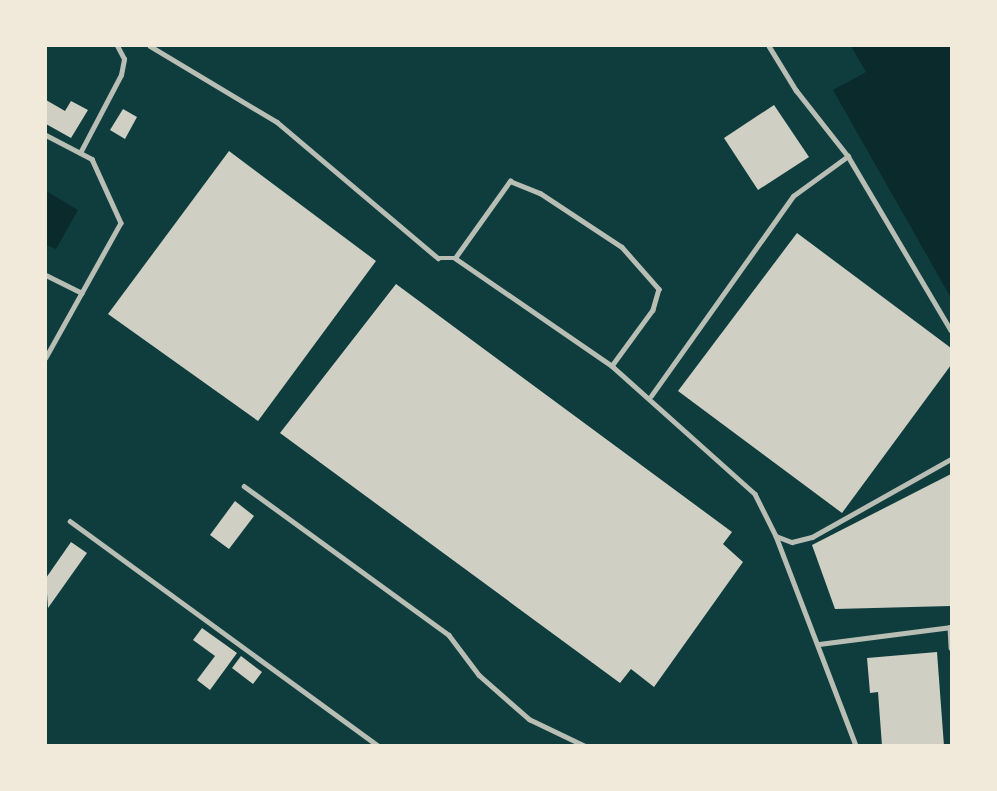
<!DOCTYPE html>
<style>
body{margin:0}
#map{position:relative;width:997px;height:791px;overflow:hidden;background:#0f3d3e;font-family:Roboto,sans-serif}
div>[style]{position:absolute}
[style*='--x']{left:calc(var(--x)*1px);top:calc(var(--y)*1px);width:calc(var(--w)*1px);rotate:calc(var(--a)*1deg)}
.water>*{inset:0;background:#0a2a2b}
.building>*{inset:0;background:#cfcfc3}
.service>*{height:4.5px;margin:-2.25px;padding:0 2.25px;transform-origin:2.25px;border-radius:2.25px;background:#b8beb3}
span{translate:-50% -50%;white-space:nowrap;text-align:center;line-height:1.15;-webkit-text-stroke:7px #f1e9da;paint-order:stroke}
.frame{position:absolute;inset:0;border:47px solid #f1e9da;pointer-events:none}
</style>
<div id="map">
<div class="water">
<i style="clip-path:polygon(851px 46px,951px 46px,951px 298px,833px 90px,866px 72px)"></i>
<i style="clip-path:polygon(46px 191px,78px 210px,56px 249px,46px 245px)"></i>
</div>
<div class="building">
<i style="clip-path:polygon(46px 100px,65px 111px,71px 101px,88px 110px,71px 138px,46px 124px)"></i>
<i style="clip-path:polygon(774px 105px,809px 157px,758px 190px,724px 138px)"></i>
<i style="clip-path:polygon(123px 109px,137px 117px,125px 139px,110px 130px)"></i>
<i style="clip-path:polygon(229px 151px,376px 261px,258px 421px,108px 314px)"></i>
<i style="clip-path:polygon(797px 233px,951px 348px,951px 365px,842px 513px,678px 391px)"></i>
<i style="clip-path:polygon(396px 284px,732px 532px,723px 544px,743px 562px,654px 687px,631px 669px,620px 683px,280px 433px)"></i>
<i style="clip-path:polygon(951px 474px,951px 606px,835px 609px,812px 545px)"></i>
<i style="clip-path:polygon(235px 501px,254px 516px,229px 549px,210px 535px)"></i>
<i style="clip-path:polygon(71px 542px,87px 553px,48px 608px,46px 578px)"></i>
<i style="clip-path:polygon(202px 628px,237px 653px,210px 690px,197px 680px,215px 656px,193px 640px)"></i>
<i style="clip-path:polygon(937px 652px,944px 746px,882px 746px,878px 692px,870px 693px,867px 658px)"></i>
<i style="clip-path:polygon(241px 656px,262px 672px,253px 684px,232px 668px)"></i>
</div>
<div class="service">
<i style="--x:150;--y:46;--w:148;--a:30.9"></i>
<i style="--x:277;--y:122;--w:211;--a:40.2"></i>
<i style="--x:438;--y:258;--w:17;--a:0"></i>
<i style="--x:455;--y:258;--w:191;--a:34.5"></i>
<i style="--x:612;--y:366;--w:192;--a:41.8"></i>
<i style="--x:755;--y:494;--w:47;--a:63.4"></i>
<i style="--x:776;--y:536;--w:225;--a:69.1"></i>
<i style="--x:769;--y:46;--w:52;--a:58.5"></i>
<i style="--x:796;--y:90;--w:84;--a:51.8"></i>
<i style="--x:46;--y:135;--w:52;--a:27.6"></i>
<i style="--x:92;--y:159;--w:70;--a:65.6"></i>
<i style="--x:121;--y:223;--w:154;--a:119.1"></i>
<i style="--x:80;--y:153;--w:88;--a:-62.3"></i>
<i style="--x:121;--y:75;--w:16;--a:-79"></i>
<i style="--x:124;--y:59;--w:15;--a:-118"></i>
<i style="--x:455;--y:258;--w:95;--a:-54.5"></i>
<i style="--x:510;--y:181;--w:32;--a:22"></i>
<i style="--x:540;--y:193;--w:98;--a:33.4"></i>
<i style="--x:622;--y:247;--w:56;--a:48.6"></i>
<i style="--x:659;--y:289;--w:22;--a:106"></i>
<i style="--x:653;--y:310;--w:69;--a:126.2"></i>
<i style="--x:46;--y:275;--w:40;--a:26.6"></i>
<i style="--x:651;--y:396;--w:245;--a:-54.6"></i>
<i style="--x:793;--y:196;--w:68;--a:-36"></i>
<i style="--x:848;--y:156;--w:202;--a:59.4"></i>
<i style="--x:244;--y:486;--w:253;--a:36"></i>
<i style="--x:449;--y:635;--w:50;--a:53.1"></i>
<i style="--x:479;--y:675;--w:67;--a:41.3"></i>
<i style="--x:529;--y:719;--w:62;--a:25.7"></i>
<i style="--x:70;--y:521;--w:382;--a:36.1"></i>
<i style="--x:776;--y:536;--w:17;--a:21"></i>
<i style="--x:792;--y:542;--w:21;--a:-14"></i>
<i style="--x:812;--y:537;--w:159;--a:-29.3"></i>
<i style="--x:950;--y:627;--w:21;--a:87"></i>
<i style="--x:819;--y:644;--w:133;--a:-7.3"></i>
</div>
<div class="frame"></div>
</div>
